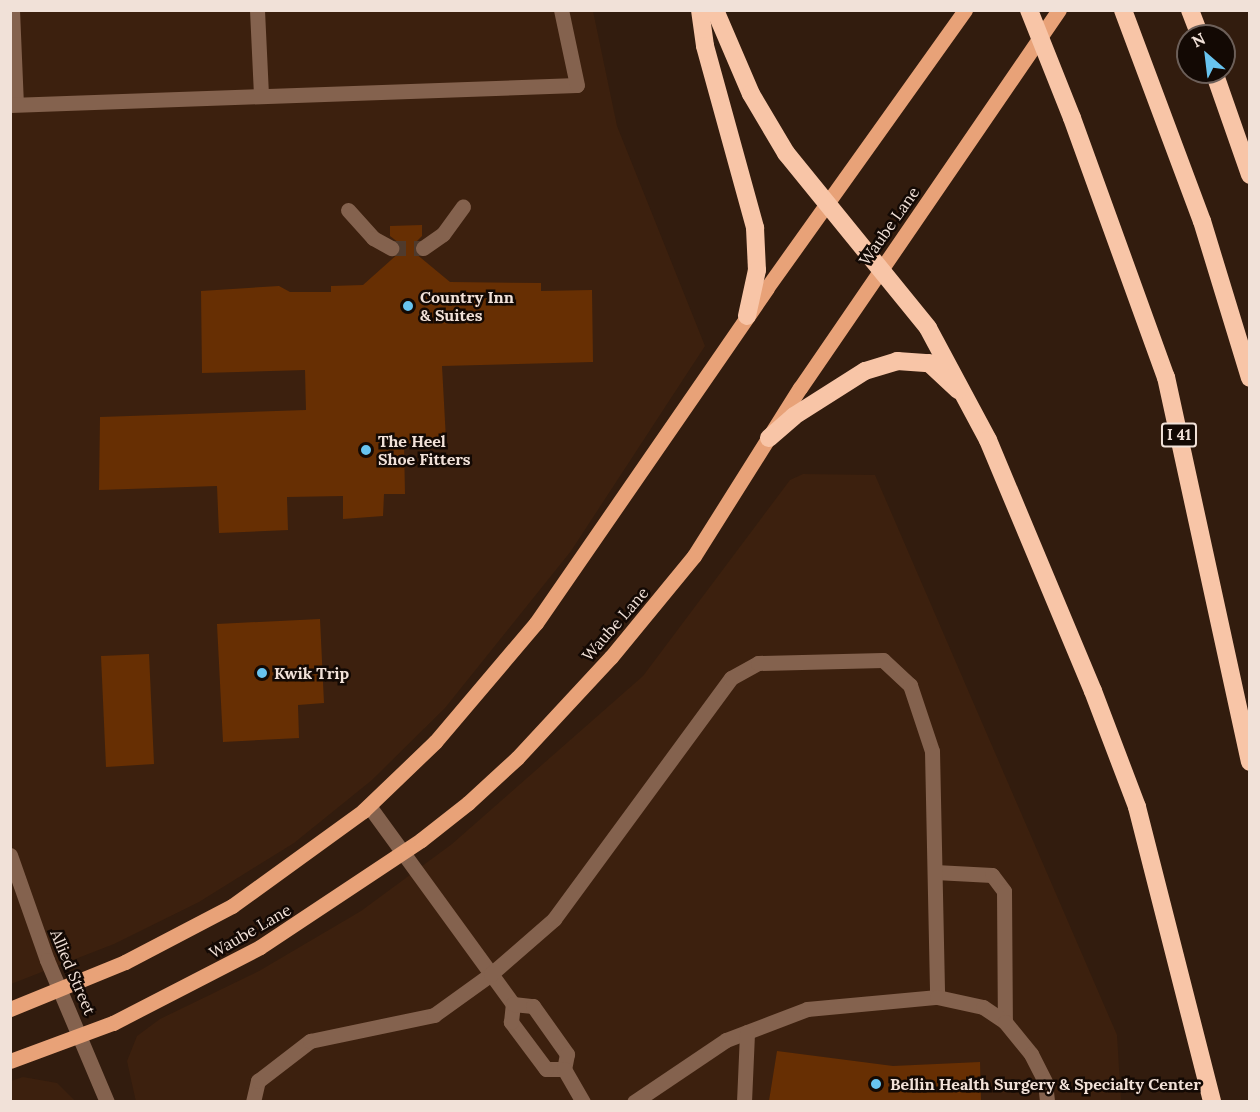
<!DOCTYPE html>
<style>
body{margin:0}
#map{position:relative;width:1260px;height:1112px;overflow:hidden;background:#321c0e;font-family:Lora,serif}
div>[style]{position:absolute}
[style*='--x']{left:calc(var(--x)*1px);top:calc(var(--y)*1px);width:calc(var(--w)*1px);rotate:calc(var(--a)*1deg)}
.built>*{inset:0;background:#3c200e}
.building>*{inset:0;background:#672f03}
.minor-tunnel>*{height:15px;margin-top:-7.5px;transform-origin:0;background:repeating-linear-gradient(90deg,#4f3a2c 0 15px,transparent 0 23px)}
.minor>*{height:15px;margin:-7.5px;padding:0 7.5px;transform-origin:7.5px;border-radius:7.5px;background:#84624e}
.major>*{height:15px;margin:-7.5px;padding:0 7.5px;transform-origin:7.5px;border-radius:7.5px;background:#e8a278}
.highway>*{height:18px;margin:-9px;padding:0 9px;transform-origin:9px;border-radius:9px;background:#f8c5a7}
.dots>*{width:16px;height:16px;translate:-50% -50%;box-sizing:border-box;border:3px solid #130904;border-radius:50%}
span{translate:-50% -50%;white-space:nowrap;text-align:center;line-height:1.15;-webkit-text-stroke:5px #130904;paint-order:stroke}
.shield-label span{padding:2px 4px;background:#130904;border:2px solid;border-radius:4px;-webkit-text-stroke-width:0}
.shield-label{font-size:15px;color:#f1e1d8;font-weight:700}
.street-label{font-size:16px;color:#f1e1d8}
.poi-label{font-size:16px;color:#f1e1d8;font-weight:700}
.left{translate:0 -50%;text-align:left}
.frame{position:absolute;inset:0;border:12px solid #f1e1d8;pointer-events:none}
.north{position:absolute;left:1176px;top:24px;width:60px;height:60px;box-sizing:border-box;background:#130904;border:2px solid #6c5f59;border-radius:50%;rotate:332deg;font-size:16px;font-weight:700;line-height:24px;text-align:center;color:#f1e1d8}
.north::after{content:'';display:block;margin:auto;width:21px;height:27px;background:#68c4f0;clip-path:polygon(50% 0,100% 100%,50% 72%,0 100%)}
</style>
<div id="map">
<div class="built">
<i style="clip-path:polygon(11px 11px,593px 11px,617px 126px,705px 346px,571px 551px,445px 708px,372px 780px,294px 843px,199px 902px,114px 944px,11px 984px)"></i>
<i style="clip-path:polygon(803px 474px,875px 475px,1117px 1035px,1121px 1101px,136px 1102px,127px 1061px,137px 1036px,160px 1019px,259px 971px,361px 911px,452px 844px,643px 676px,790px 480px)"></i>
<i style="clip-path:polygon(23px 1077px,57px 1083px,75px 1101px,11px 1101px,11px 1081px)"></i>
</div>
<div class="building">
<i style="clip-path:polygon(422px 225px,422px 236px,414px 244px,415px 253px,450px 282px,541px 283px,541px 291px,592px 290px,593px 362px,442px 366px,446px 440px,404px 444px,405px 494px,384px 494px,383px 516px,343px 519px,343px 496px,287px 497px,288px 530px,219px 533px,217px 486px,99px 490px,100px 417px,306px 410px,305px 370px,202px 373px,201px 291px,279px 286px,290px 292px,331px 292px,331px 286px,363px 285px,400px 252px,399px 243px,390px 236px,390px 226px)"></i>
<i style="clip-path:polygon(320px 619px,324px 703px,298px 705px,299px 738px,223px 742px,217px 624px)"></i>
<i style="clip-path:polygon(149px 654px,154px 764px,106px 767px,101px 656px)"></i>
<i style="clip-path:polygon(777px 1051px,893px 1066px,980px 1062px,981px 1101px,769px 1101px)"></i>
</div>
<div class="minor-tunnel">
<i style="--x:391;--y:248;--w:32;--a:0"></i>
</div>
<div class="minor">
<i style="--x:12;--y:10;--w:94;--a:87.6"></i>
<i style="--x:257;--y:10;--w:86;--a:87.3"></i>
<i style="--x:10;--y:105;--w:567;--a:-2.02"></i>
<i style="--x:577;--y:85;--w:77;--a:-102"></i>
<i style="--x:348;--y:210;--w:38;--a:48"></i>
<i style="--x:373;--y:238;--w:21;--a:29"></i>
<i style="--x:423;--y:248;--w:24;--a:-35"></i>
<i style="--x:443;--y:234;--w:34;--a:-54"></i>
<i style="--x:369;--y:806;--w:245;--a:54"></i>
<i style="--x:10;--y:855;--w:111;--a:70.6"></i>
<i style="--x:47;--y:960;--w:154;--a:67.1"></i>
<i style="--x:935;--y:872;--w:57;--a:3"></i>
<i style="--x:992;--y:875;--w:20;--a:53"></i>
<i style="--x:1004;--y:891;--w:131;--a:89.6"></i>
<i style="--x:564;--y:1069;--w:18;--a:180"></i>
<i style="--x:546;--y:1069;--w:59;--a:-126.7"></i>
<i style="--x:511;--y:1022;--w:18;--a:-84"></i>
<i style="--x:513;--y:1004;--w:20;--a:6"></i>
<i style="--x:533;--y:1006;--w:59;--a:54.7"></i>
<i style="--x:567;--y:1054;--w:15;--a:101"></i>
<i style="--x:564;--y:1069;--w:38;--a:60"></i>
<i style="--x:253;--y:1102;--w:22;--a:-77"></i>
<i style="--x:258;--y:1081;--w:66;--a:-37.6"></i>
<i style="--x:310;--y:1041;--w:127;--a:-11.8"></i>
<i style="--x:434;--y:1015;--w:70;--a:-35.7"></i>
<i style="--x:491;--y:974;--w:84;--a:-41.1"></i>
<i style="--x:554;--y:919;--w:299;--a:-53.7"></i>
<i style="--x:731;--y:678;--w:31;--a:-29"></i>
<i style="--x:758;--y:663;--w:125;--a:-1.4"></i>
<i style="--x:883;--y:660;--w:37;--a:43"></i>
<i style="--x:910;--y:685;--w:70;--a:71.6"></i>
<i style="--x:932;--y:751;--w:246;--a:88.8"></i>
<i style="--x:634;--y:1102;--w:111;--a:-34"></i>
<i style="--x:726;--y:1040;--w:87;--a:-20.9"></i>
<i style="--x:807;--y:1009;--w:131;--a:-5.3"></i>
<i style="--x:937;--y:997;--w:47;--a:12.3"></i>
<i style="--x:983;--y:1007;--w:27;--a:34"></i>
<i style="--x:1005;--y:1022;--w:41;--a:50.9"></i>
<i style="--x:1031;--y:1054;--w:31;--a:63"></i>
<i style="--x:1045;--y:1082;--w:20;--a:84"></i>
<i style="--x:744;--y:1102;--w:70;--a:-87.5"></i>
</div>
<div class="major">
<i style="--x:10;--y:1009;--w:124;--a:-22.2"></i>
<i style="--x:125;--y:962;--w:121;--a:-27.6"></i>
<i style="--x:232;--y:906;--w:162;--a:-35.9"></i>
<i style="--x:363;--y:811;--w:100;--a:-43.8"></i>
<i style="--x:435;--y:742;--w:156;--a:-49.7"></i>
<i style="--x:536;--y:623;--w:406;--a:-55.4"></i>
<i style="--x:766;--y:289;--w:343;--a:-54.5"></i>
<i style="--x:10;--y:1061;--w:110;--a:-20.3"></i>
<i style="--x:113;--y:1023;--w:165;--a:-27.3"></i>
<i style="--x:260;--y:947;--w:193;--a:-33.6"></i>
<i style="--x:421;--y:840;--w:60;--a:-38.2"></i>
<i style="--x:468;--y:803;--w:67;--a:-42.6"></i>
<i style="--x:517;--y:758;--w:138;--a:-47.1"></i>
<i style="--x:611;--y:657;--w:131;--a:-50.6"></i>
<i style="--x:694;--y:556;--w:199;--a:-57.8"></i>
<i style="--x:800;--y:388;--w:458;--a:-55.6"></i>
</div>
<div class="highway">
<i style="--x:700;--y:10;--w:36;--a:82"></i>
<i style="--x:705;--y:46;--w:189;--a:74.6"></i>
<i style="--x:755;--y:228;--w:42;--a:87.3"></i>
<i style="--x:757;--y:270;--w:47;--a:102.3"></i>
<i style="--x:715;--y:10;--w:91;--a:66.8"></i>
<i style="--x:751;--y:94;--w:69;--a:59.3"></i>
<i style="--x:786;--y:153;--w:225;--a:50.9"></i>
<i style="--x:928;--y:328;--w:127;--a:61.8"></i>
<i style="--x:988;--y:440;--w:272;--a:67.3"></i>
<i style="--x:1093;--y:691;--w:124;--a:69.2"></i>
<i style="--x:1137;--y:807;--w:304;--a:75.7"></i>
<i style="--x:1029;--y:10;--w:116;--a:68.3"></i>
<i style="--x:1072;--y:118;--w:276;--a:70.1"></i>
<i style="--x:1166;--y:377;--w:394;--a:77.7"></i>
<i style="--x:1123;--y:10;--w:225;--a:69.5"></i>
<i style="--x:1202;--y:221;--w:164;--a:73"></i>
<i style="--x:1190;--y:10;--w:28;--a:69"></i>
<i style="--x:1214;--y:72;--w:109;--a:70.7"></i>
<i style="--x:769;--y:438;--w:33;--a:-41"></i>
<i style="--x:794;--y:416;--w:84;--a:-32.4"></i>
<i style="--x:865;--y:371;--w:34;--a:-17"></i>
<i style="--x:897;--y:361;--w:32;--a:4"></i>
<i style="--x:929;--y:363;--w:40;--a:43"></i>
</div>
<div class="dots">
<i style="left:408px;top:306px;background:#68c4f0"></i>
<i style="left:366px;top:450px;background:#68c4f0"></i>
<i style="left:262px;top:673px;background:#68c4f0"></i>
<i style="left:876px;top:1084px;background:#68c4f0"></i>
</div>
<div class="shield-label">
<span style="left:1179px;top:435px">I 41</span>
</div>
<div class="street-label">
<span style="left:889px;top:226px;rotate:-55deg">Waube Lane</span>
<span style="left:615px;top:624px;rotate:-49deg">Waube Lane</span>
<span style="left:250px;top:931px;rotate:-30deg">Waube Lane</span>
<span style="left:73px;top:972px;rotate:67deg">Allied Street</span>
</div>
<div class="poi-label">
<span class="left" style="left:420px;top:306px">Country Inn<br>&amp; Suites</span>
<span class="left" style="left:378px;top:450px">The Heel<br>Shoe Fitters</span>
<span class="left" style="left:274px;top:673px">Kwik Trip</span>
<span class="left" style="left:890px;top:1084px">Bellin Health Surgery &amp; Specialty Center</span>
</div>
<div class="frame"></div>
<div class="north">N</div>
</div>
